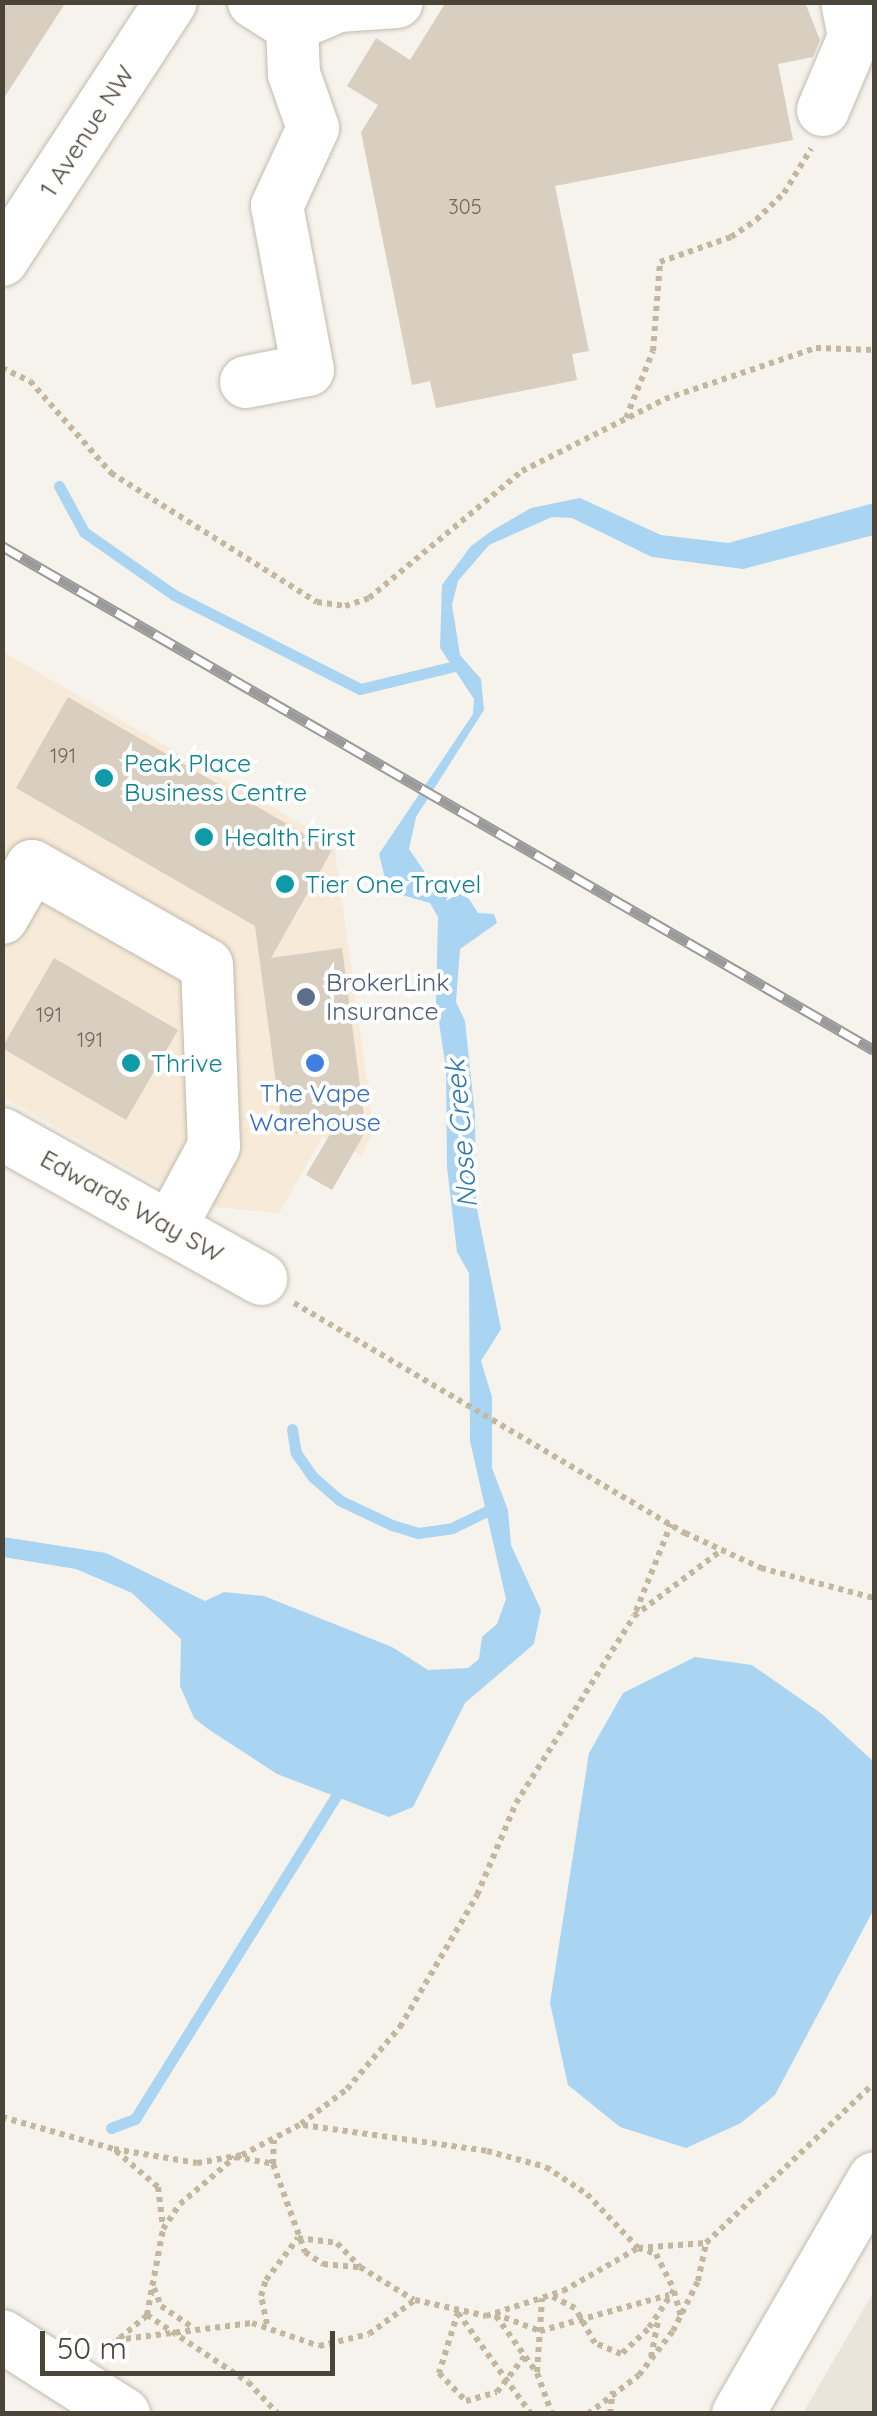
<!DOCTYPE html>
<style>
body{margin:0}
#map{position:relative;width:877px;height:2416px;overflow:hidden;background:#f6f3ec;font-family:Quicksand,sans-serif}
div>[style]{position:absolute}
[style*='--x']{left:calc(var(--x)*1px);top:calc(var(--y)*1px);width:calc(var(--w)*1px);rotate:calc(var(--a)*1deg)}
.residential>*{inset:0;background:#eae5da}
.commercial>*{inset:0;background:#f7ead8}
.water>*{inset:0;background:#a9d4f2}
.stream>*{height:11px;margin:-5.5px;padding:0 5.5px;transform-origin:5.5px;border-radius:5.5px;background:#a9d4f2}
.building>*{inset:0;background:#d8cfc1}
.path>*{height:6px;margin-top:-3px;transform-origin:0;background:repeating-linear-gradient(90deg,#c4b79f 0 5px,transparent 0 10px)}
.roads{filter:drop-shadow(0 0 2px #c2bbae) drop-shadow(0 0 2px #c2bbae)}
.minor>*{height:52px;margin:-26px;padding:0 26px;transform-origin:26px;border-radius:26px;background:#fff}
.rail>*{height:11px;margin-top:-5.5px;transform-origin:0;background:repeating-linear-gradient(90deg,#fff 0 22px,#9a9a9a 0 44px);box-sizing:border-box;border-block:2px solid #9a9a9a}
.dots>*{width:28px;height:28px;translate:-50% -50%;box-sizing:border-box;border:5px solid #fff;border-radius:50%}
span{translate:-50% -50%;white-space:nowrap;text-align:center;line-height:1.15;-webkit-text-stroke:8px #fff;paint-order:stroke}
.number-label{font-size:20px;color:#6e675b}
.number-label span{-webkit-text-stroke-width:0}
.street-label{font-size:25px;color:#4b4439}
.culture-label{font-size:25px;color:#0d838f}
.left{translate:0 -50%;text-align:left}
.service-label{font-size:25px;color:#4e5e75}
.shop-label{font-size:25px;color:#366cbe}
.water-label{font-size:28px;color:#2e7ab2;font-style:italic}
.frame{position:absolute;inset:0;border:5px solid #4b4439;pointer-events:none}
.scale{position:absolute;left:40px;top:2331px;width:295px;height:45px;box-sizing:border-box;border:5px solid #4b4439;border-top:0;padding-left:12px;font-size:30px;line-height:35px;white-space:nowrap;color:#4b4439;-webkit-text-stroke:8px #fff;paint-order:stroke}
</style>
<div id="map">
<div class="residential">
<i style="clip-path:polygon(874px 2291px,874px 2413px,803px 2413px)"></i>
</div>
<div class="commercial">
<i style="clip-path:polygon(3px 652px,334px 843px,374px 1131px,361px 1156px,323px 1136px,279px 1213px,193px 1205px,3px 1097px)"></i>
</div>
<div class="water">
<i style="clip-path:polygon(580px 498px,661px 535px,728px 543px,874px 503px,874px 535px,743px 569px,652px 557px,572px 518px,552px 517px,489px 545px,458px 581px,452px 605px,460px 655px,481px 679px,484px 710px,416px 817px,409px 849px,429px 878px,469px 899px,478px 913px,494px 914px,497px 923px,460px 949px,456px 1002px,465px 1021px,475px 1116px,476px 1204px,501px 1329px,481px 1361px,492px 1397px,492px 1468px,508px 1510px,511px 1545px,541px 1610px,534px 1644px,465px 1703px,413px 1807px,389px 1817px,277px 1774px,208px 1729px,194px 1718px,180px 1686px,181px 1639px,132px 1593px,76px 1569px,3px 1557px,3px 1537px,106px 1553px,205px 1601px,224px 1592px,264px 1596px,392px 1647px,428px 1670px,468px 1668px,479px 1659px,482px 1637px,497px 1624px,506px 1599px,470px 1441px,469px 1273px,457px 1252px,447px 1167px,446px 1069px,436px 1002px,438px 917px,430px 903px,388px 891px,379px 854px,473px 714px,474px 699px,440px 648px,442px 585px,471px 546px,493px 530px,531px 508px)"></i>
<i style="clip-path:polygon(695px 1657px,752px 1665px,822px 1714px,874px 1762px,874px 1909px,775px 2095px,741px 2123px,686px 2148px,620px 2127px,568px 2085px,550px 2003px,589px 1753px,623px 1693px)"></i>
</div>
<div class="stream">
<i style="--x:59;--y:486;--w:52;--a:61.5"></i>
<i style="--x:84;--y:532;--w:110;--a:35"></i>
<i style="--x:174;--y:595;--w:208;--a:26.8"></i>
<i style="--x:360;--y:689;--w:102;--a:-13.6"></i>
<i style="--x:292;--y:1429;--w:24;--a:81"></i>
<i style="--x:296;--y:1453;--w:29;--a:55"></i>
<i style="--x:313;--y:1477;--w:35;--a:41"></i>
<i style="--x:339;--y:1500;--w:59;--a:25.3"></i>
<i style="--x:392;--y:1525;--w:27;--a:17"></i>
<i style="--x:418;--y:1533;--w:34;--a:-8"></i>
<i style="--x:452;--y:1528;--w:46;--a:-26"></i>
<i style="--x:111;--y:2128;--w:26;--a:-21"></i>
<i style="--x:135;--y:2119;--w:390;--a:-58.1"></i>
</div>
<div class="building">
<i style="clip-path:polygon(2px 2px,66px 2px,2px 101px)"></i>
<i style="clip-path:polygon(446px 2px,805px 2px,820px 40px,813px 57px,778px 64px,793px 140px,555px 186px,589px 351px,572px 354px,577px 380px,436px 408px,430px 381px,412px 385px,361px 132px,378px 105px,347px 86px,376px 38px,410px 60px)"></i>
<i style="clip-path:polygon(68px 697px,332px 850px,271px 958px,342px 948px,366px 1131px,332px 1190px,306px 1175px,333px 1129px,283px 1135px,255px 926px,16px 788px)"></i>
<i style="clip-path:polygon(54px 958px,178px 1030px,126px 1120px,2px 1048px)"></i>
</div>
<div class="path">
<i style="--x:2;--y:368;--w:31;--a:25"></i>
<i style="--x:30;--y:381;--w:123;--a:48.6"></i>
<i style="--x:111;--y:473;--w:243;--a:32.1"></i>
<i style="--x:317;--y:602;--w:28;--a:8"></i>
<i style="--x:345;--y:606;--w:25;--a:-18"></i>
<i style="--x:369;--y:598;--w:199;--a:-39.7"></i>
<i style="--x:522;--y:471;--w:160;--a:-26.7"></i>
<i style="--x:665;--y:399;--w:159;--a:-18.7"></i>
<i style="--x:816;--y:348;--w:58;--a:2"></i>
<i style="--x:626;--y:418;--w:72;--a:-68.1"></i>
<i style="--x:653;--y:351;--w:89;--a:-85.5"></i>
<i style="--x:660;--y:262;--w:75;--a:-19.4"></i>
<i style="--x:731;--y:237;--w:30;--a:-34"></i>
<i style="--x:756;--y:220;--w:39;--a:-44"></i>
<i style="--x:784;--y:193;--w:52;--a:-58.5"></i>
<i style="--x:294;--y:1303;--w:454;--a:30.5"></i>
<i style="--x:685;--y:1533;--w:84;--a:24.7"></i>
<i style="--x:761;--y:1568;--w:117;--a:14.9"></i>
<i style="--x:636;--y:1611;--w:94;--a:-68.1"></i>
<i style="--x:2;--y:2117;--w:116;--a:15.9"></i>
<i style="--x:114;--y:2149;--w:84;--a:9.6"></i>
<i style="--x:197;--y:2163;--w:46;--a:-10.1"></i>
<i style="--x:242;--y:2155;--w:67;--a:-27.7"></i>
<i style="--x:301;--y:2124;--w:58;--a:-37.3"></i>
<i style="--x:347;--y:2089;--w:82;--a:-49.5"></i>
<i style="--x:400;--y:2027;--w:153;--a:-59.7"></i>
<i style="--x:477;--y:1895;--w:100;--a:-67"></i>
<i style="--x:516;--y:1803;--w:221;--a:-57.7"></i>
<i style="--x:634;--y:1616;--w:110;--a:-36.9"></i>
<i style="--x:303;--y:2125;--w:186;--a:8"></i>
<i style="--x:487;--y:2151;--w:61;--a:15.2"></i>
<i style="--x:546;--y:2167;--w:49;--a:33.4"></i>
<i style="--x:587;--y:2194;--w:74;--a:46.6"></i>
<i style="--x:638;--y:2248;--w:19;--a:18"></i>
<i style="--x:656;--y:2254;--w:40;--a:63.4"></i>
<i style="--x:674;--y:2290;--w:47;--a:123.7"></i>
<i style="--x:648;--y:2329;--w:37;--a:137"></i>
<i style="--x:621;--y:2354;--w:28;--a:-157"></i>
<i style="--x:595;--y:2343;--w:40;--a:-119.7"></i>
<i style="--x:575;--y:2308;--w:27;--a:-153"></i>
<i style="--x:116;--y:2151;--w:55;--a:40.6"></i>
<i style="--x:158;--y:2187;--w:40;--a:82.9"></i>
<i style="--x:273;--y:2164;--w:24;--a:-88"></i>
<i style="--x:154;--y:2288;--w:19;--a:69"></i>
<i style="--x:161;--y:2306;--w:37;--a:34"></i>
<i style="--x:674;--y:2291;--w:27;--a:75"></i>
<i style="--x:458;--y:2312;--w:64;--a:107.3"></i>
<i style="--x:439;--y:2373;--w:39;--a:46"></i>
<i style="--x:466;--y:2401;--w:32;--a:-16"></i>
<i style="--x:497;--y:2392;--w:46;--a:-52.1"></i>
<i style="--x:458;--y:2313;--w:125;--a:54.1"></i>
<i style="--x:495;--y:2314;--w:48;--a:20.7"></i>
<i style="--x:540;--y:2331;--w:134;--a:-15.6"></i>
<i style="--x:147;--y:2315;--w:121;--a:33.6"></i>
<i style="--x:248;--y:2382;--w:44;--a:46.8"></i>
<i style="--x:496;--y:2316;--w:70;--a:54.3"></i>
<i style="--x:537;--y:2373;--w:44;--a:69.9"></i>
<i style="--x:267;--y:2324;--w:29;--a:-102"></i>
<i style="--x:261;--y:2296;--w:17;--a:-73"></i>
<i style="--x:266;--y:2280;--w:53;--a:-52.7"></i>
<i style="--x:298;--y:2238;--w:39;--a:7"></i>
<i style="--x:337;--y:2243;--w:33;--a:46"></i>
<i style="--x:120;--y:2338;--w:35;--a:-40"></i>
<i style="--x:147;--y:2315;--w:87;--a:-79.5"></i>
<i style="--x:163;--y:2229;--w:30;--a:-56"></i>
<i style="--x:180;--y:2204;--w:72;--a:-40.5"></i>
<i style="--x:235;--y:2157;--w:39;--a:10"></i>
<i style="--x:273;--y:2164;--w:94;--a:70"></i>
<i style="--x:305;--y:2252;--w:22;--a:34"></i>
<i style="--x:323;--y:2264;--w:37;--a:5"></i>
<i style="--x:360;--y:2267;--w:63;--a:31.4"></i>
<i style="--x:107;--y:2353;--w:16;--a:-55"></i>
<i style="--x:116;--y:2340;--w:137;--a:-7.1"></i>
<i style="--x:252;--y:2323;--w:71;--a:18.9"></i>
<i style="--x:319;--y:2346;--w:51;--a:-13.5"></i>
<i style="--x:369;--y:2334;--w:57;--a:-36.5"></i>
<i style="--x:415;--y:2300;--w:73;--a:12.7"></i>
<i style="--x:486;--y:2316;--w:81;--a:-18"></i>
<i style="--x:563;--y:2291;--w:86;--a:-29.8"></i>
<i style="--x:638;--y:2248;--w:68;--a:-4.2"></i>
<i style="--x:706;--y:2243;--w:229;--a:-43.6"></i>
<i style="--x:651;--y:2357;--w:37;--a:-79"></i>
<i style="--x:537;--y:2372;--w:74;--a:-86.1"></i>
<i style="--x:588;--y:2414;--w:64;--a:-37.4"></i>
<i style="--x:639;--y:2375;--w:56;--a:-52.3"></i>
<i style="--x:673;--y:2331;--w:56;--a:-63.4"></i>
<i style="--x:698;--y:2281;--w:39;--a:-78"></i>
<i style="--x:610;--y:2414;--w:23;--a:-83"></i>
</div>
<div class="roads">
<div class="minor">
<i style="--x:292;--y:26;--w:50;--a:-23.5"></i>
<i style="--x:338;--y:6;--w:59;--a:-3.9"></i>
<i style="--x:823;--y:110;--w:79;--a:-67"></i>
<i style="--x:854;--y:37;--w:36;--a:-101"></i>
<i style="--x:2;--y:260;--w:308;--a:-56.8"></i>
<i style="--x:246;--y:382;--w:63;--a:-11"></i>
<i style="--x:308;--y:370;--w:167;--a:-100.7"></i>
<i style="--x:277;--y:206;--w:86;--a:-65.2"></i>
<i style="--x:313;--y:128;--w:57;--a:-109.4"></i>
<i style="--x:294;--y:74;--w:48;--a:-92.4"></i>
<i style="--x:292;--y:26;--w:45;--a:-147.7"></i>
<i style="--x:2;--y:918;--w:60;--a:-60"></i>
<i style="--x:32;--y:866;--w:201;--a:29.5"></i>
<i style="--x:207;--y:965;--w:181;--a:87.8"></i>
<i style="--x:214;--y:1146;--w:93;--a:118.2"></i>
<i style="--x:2;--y:1134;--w:297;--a:29.2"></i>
<i style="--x:2;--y:2336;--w:145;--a:32.6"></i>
<i style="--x:738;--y:2414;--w:272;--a:-60"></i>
</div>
</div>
<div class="rail">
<i style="--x:2;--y:546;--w:1007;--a:30.03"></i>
</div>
<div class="dots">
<i style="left:104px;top:778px;background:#0f9aa8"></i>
<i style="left:204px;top:837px;background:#0f9aa8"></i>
<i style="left:285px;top:884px;background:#0f9aa8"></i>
<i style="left:306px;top:997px;background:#5c6f8a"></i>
<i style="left:131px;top:1063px;background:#0f9aa8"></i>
<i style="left:315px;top:1063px;background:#3f7fe0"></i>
</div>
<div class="number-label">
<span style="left:465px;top:206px">305</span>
<span style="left:63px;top:755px">191</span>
<span style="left:49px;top:1014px">191</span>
<span style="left:90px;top:1039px">191</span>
</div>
<div class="street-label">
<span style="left:87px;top:131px;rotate:-57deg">1 Avenue NW</span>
<span style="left:132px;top:1206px;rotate:29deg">Edwards Way SW</span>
</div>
<div class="culture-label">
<span class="left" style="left:124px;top:778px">Peak Place<br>Business Centre</span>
<span class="left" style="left:224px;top:837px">Health First</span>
<span class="left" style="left:305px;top:884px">Tier One Travel</span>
<span class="left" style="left:151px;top:1063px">Thrive</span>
</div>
<div class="service-label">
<span class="left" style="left:326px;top:997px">BrokerLink<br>Insurance</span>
</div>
<div class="shop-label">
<span style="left:315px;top:1108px">The Vape<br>Warehouse</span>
</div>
<div class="water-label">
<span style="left:461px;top:1134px;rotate:-95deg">Nose Creek</span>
</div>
<div class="frame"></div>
<div class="scale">50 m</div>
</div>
